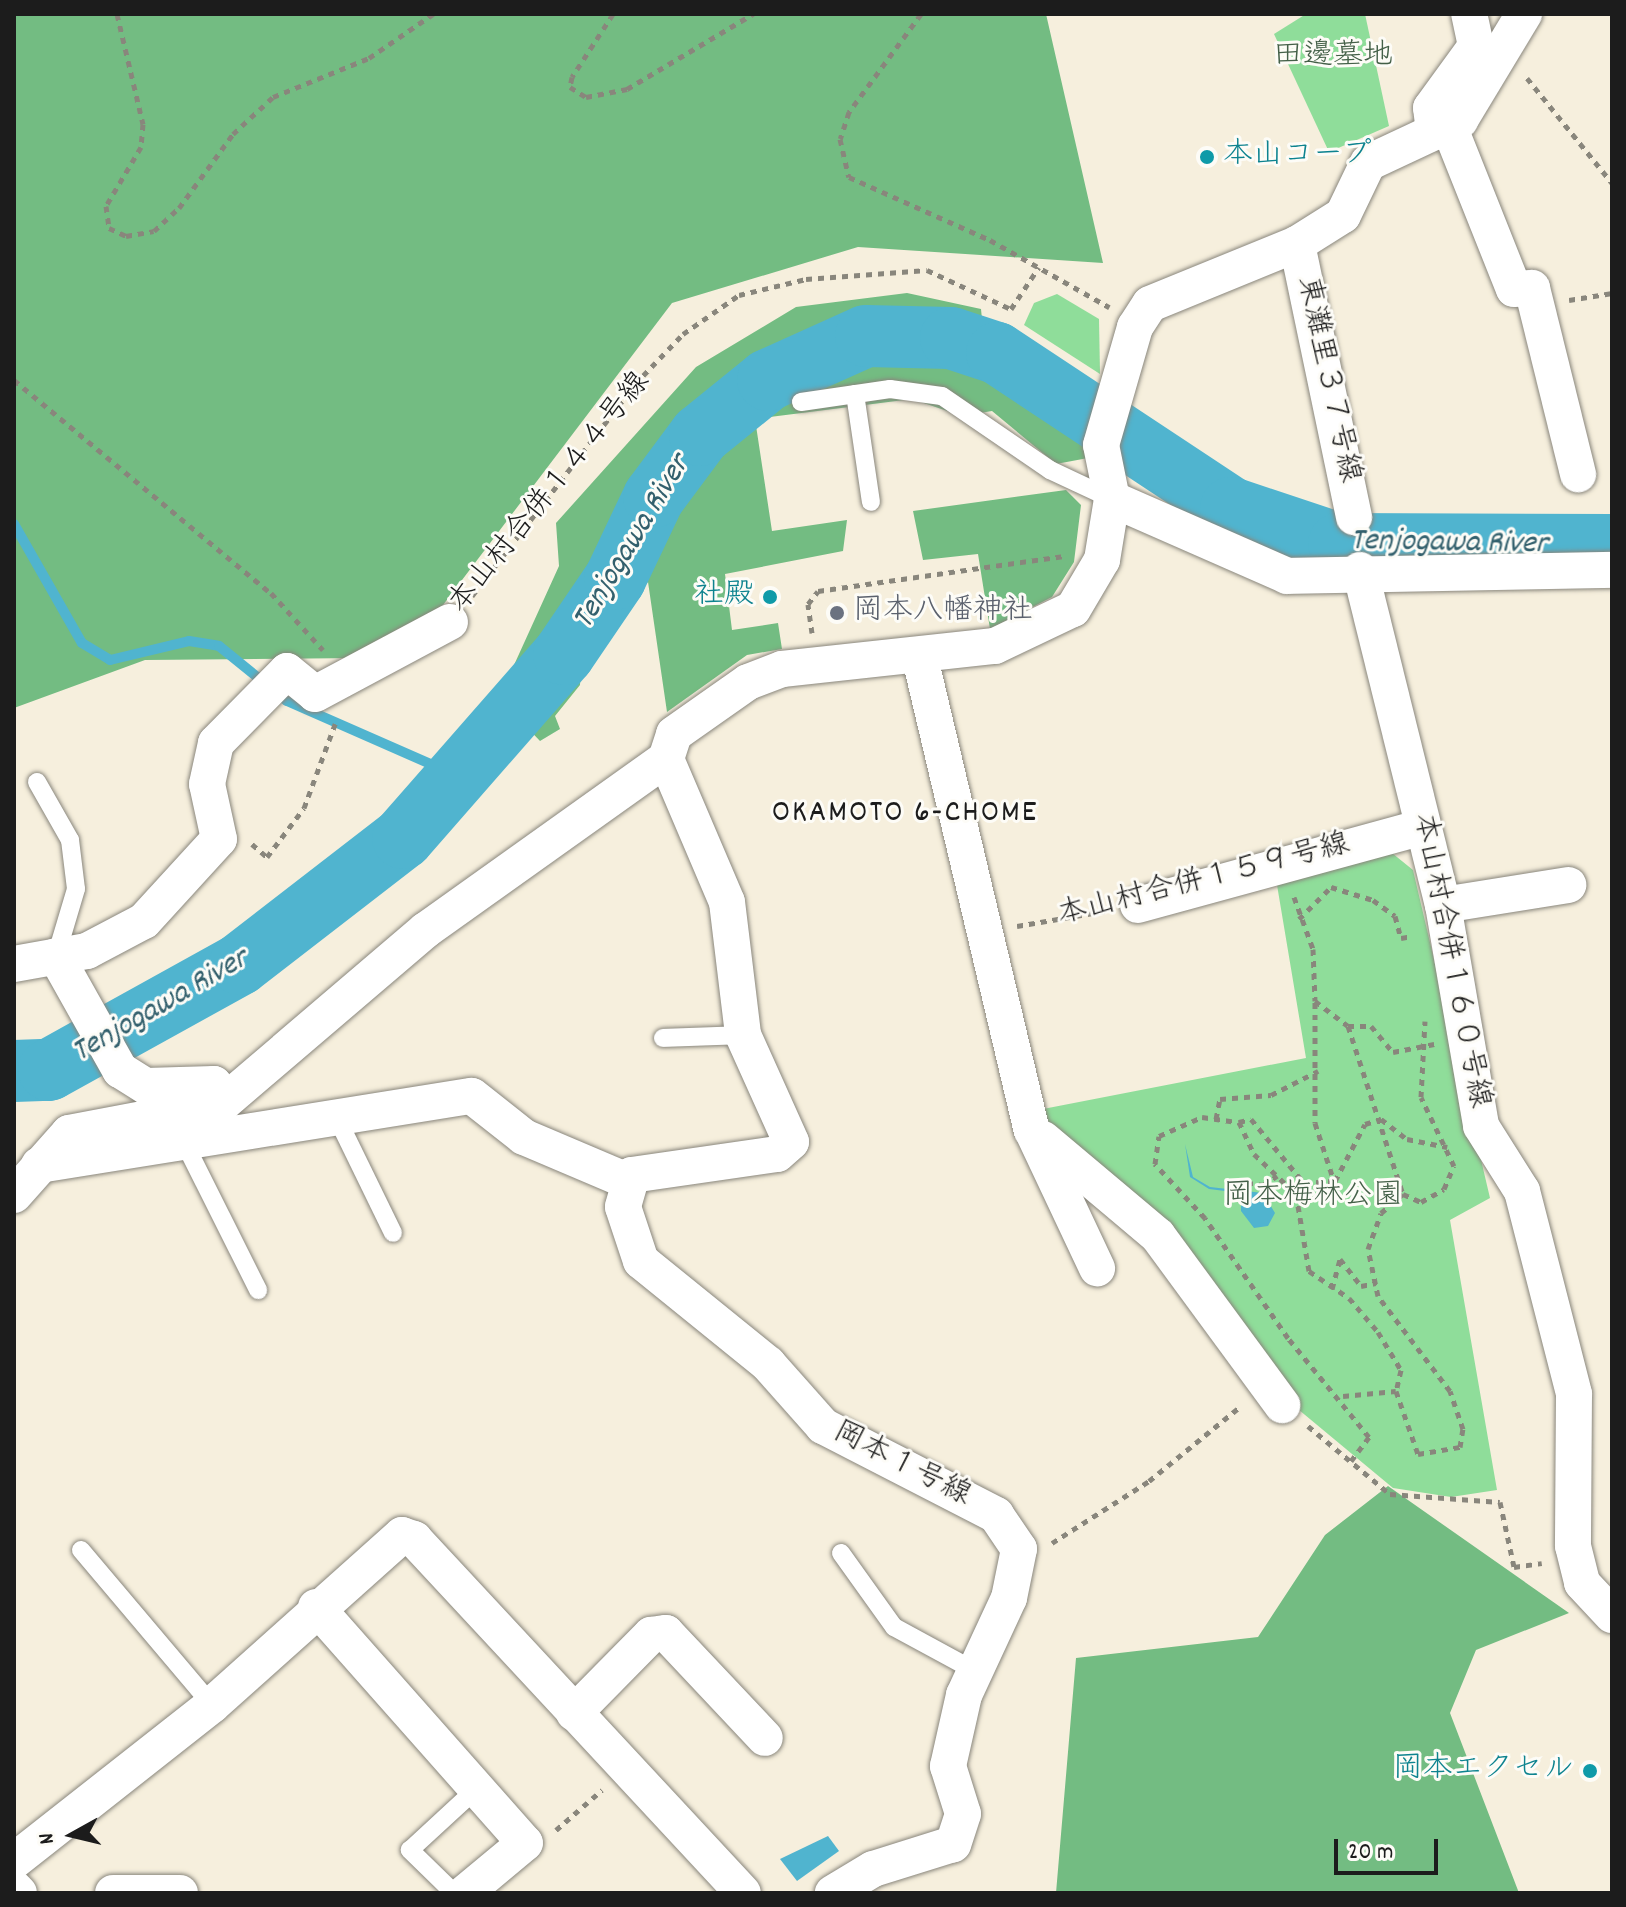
<!DOCTYPE html>
<meta charset="utf-8">
<style>
body{margin:0}
#map{position:relative;width:1626px;height:1907px;overflow:hidden;background:#f6efdd;font-family:Dekko,"Klee One",sans-serif}
div>[style]{position:absolute}
[style*='--x']{left:calc(var(--x)*1px);top:calc(var(--y)*1px);width:calc(var(--w)*1px);rotate:calc(var(--a)*1deg)}
.green>*{inset:0;background:#8fdd9a}
.forest>*{inset:0;background:#73bc82}
.water>*{inset:0;background:#50b4cf}
.stream>*{height:10px;margin:-5px;padding:0 5px;transform-origin:5px;border-radius:5px;background:#50b4cf}
.river>*{height:62px;margin:-31px;padding:0 31px;transform-origin:31px;border-radius:31px;background:#50b4cf}
.path>*{height:5px;margin-top:-2.5px;transform-origin:0;background:repeating-linear-gradient(90deg,#89867c 0 6px,transparent 0 12px)}
.roads{filter:drop-shadow(0 0 2px #89867c) drop-shadow(0 0 2px #89867c)}
.lane>*{height:18px;margin:-9px;padding:0 9px;transform-origin:9px;border-radius:9px;background:#fff}
.street>*{height:36px;margin:-18px;padding:0 18px;transform-origin:18px;border-radius:18px;background:#fff}
.dots>*{width:22px;height:22px;translate:-50% -50%;box-sizing:border-box;border:4px solid #fdfcf7;border-radius:50%}
span{translate:-50% -50%;white-space:nowrap;text-align:center;line-height:1.15;-webkit-text-stroke:6px #fdfcf7;paint-order:stroke}
.park-label{font-size:30px;color:#446048}
.culture-label{font-size:30px;color:#0d838f}
.left{translate:0 -50%;text-align:left}
.right{translate:-100% -50%;text-align:right}
.street-label{font-size:30px;color:#1c1c1c}
.worship-label{font-size:30px;color:#5b616d}
.water-label{font-size:32px;color:#33606d;font-style:italic}
.neighbourhood-label{font-size:32px;color:#1c1c1c;letter-spacing:2px}
.frame{position:absolute;inset:0;border:16px solid #1c1c1c;pointer-events:none}
.north{position:absolute;left:32px;top:1795px;width:80px;height:80px;-webkit-text-stroke:6px #fdfcf7;paint-order:stroke;rotate:262deg;font-size:22px;font-weight:700;line-height:32px;text-align:center;color:#1c1c1c}
.north::after{content:'';display:block;margin:auto;width:28px;height:36px;background:#1c1c1c;clip-path:polygon(50% 0,100% 100%,50% 72%,0 100%)}
.scale{position:absolute;left:1334px;top:1839px;width:104px;height:36px;box-sizing:border-box;border:4px solid #1c1c1c;border-top:0;padding-left:10px;font-size:24px;line-height:28px;white-space:nowrap;color:#1c1c1c;-webkit-text-stroke:6px #fdfcf7;paint-order:stroke}
</style>
<div id="map">
<div class="green">
<i style="clip-path:polygon(1306px 14px,1365px 14px,1389px 126px,1329px 152px,1274px 34px)"></i>
<i style="clip-path:polygon(1057px 294px,1099px 319px,1100px 374px,1024px 325px,1034px 303px)"></i>
<i style="clip-path:polygon(1392px 853px,1413px 870px,1490px 1198px,1450px 1220px,1497px 1490px,1451px 1497px,1393px 1488px,1287px 1400px,1052px 1135px,1043px 1109px,1306px 1058px,1276px 879px)"></i>
</div>
<div class="forest">
<i style="clip-path:polygon(14px 14px,1046px 14px,1103px 263px,858px 247px,672px 303px,440px 609px,361px 658px,145px 660px,14px 708px)"></i>
<i style="clip-path:polygon(907px 293px,981px 309px,982px 319px,881px 318px,817px 329px,799px 352px,832px 363px,921px 359px,1012px 381px,1079px 420px,1088px 458px,1056px 464px,992px 411px,962px 416px,912px 399px,755px 419px,772px 531px,847px 520px,843px 551px,725px 574px,732px 630px,778px 623px,782px 649px,747px 655px,667px 712px,648px 582px,582px 651px,580px 685px,555px 716px,560px 729px,540px 741px,499px 698px,559px 566px,556px 523px,696px 367px,796px 307px)"></i>
<i style="clip-path:polygon(1066px 490px,1081px 505px,1074px 562px,1052px 597px,990px 629px,978px 554px,923px 560px,913px 511px)"></i>
<i style="clip-path:polygon(1388px 1486px,1569px 1613px,1476px 1650px,1450px 1713px,1519px 1893px,1056px 1893px,1076px 1658px,1258px 1637px,1325px 1535px)"></i>
</div>
<div class="water">
<i style="clip-path:polygon(1185px 1144px,1193px 1177px,1210px 1187px,1263px 1193px,1275px 1213px,1268px 1226px,1254px 1228px,1241px 1211px,1241px 1193px,1209px 1189px,1190px 1177px)"></i>
<i style="clip-path:polygon(828px 1836px,839px 1851px,797px 1881px,780px 1859px)"></i>
</div>
<div class="stream">
<i style="--x:14;--y:524;--w:137;--a:60.3"></i>
<i style="--x:82;--y:643;--w:33;--a:31"></i>
<i style="--x:110;--y:660;--w:81;--a:-13.5"></i>
<i style="--x:189;--y:641;--w:30;--a:9"></i>
<i style="--x:219;--y:646;--w:87;--a:39"></i>
<i style="--x:287;--y:701;--w:187;--a:23.7"></i>
</div>
<div class="river">
<i style="--x:14;--y:1071;--w:35;--a:-2"></i>
<i style="--x:49;--y:1070;--w:218;--a:-29"></i>
<i style="--x:240;--y:964;--w:206;--a:-37.7"></i>
<i style="--x:403;--y:838;--w:244;--a:-48.8"></i>
<i style="--x:564;--y:654;--w:91;--a:-55.8"></i>
<i style="--x:615;--y:579;--w:91;--a:-64.6"></i>
<i style="--x:654;--y:497;--w:77;--a:-53.4"></i>
<i style="--x:700;--y:435;--w:87;--a:-39"></i>
<i style="--x:768;--y:380;--w:107;--a:-24.2"></i>
<i style="--x:866;--y:336;--w:85;--a:1.3"></i>
<i style="--x:951;--y:338;--w:48;--a:18.1"></i>
<i style="--x:997;--y:353;--w:281;--a:33.5"></i>
<i style="--x:1231;--y:508;--w:114;--a:18.4"></i>
<i style="--x:1339;--y:544;--w:273;--a:0.2"></i>
</div>
<div class="path">
<i style="--x:117;--y:14;--w:113;--a:76.7"></i>
<i style="--x:143;--y:124;--w:23;--a:95"></i>
<i style="--x:141;--y:147;--w:69;--a:120.7"></i>
<i style="--x:106;--y:206;--w:22;--a:82"></i>
<i style="--x:109;--y:228;--w:19;--a:25"></i>
<i style="--x:126;--y:236;--w:28;--a:-10"></i>
<i style="--x:154;--y:231;--w:34;--a:-43"></i>
<i style="--x:179;--y:208;--w:92;--a:-53.9"></i>
<i style="--x:233;--y:134;--w:54;--a:-42.8"></i>
<i style="--x:273;--y:97;--w:104;--a:-22.1"></i>
<i style="--x:369;--y:58;--w:78;--a:-34.5"></i>
<i style="--x:613;--y:14;--w:75;--a:123.1"></i>
<i style="--x:572;--y:77;--w:10;--a:101"></i>
<i style="--x:570;--y:87;--w:19;--a:32"></i>
<i style="--x:586;--y:97;--w:42;--a:-11"></i>
<i style="--x:627;--y:89;--w:147;--a:-30.8"></i>
<i style="--x:921;--y:14;--w:122;--a:126.3"></i>
<i style="--x:849;--y:112;--w:28;--a:108"></i>
<i style="--x:840;--y:139;--w:39;--a:77"></i>
<i style="--x:849;--y:177;--w:154;--a:24.1"></i>
<i style="--x:990;--y:240;--w:137;--a:29.4"></i>
<i style="--x:1527;--y:78;--w:135;--a:51"></i>
<i style="--x:1569;--y:300;--w:44;--a:-9.2"></i>
<i style="--x:14;--y:380;--w:334;--a:39.7"></i>
<i style="--x:271;--y:593;--w:77;--a:47.6"></i>
<i style="--x:472;--y:596;--w:267;--a:-52.4"></i>
<i style="--x:635;--y:384;--w:69;--a:-46.2"></i>
<i style="--x:683;--y:334;--w:68;--a:-34.9"></i>
<i style="--x:739;--y:295;--w:69;--a:-13.4"></i>
<i style="--x:806;--y:279;--w:121;--a:-4.3"></i>
<i style="--x:927;--y:270;--w:93;--a:24.9"></i>
<i style="--x:1011;--y:309;--w:50;--a:-56.3"></i>
<i style="--x:812;--y:633;--w:29;--a:-98"></i>
<i style="--x:808;--y:604;--w:16;--a:-52"></i>
<i style="--x:818;--y:591;--w:247;--a:-8.1"></i>
<i style="--x:252;--y:844;--w:20;--a:41"></i>
<i style="--x:267;--y:857;--w:61;--a:-52.9"></i>
<i style="--x:304;--y:808;--w:90;--a:-69.7"></i>
<i style="--x:1294;--y:897;--w:55;--a:69.9"></i>
<i style="--x:1313;--y:949;--w:52;--a:87.8"></i>
<i style="--x:1315;--y:1001;--w:41;--a:37.1"></i>
<i style="--x:1348;--y:1026;--w:177;--a:71.9"></i>
<i style="--x:1403;--y:1194;--w:20;--a:24"></i>
<i style="--x:1421;--y:1202;--w:26;--a:-29"></i>
<i style="--x:1444;--y:1189;--w:25;--a:-67"></i>
<i style="--x:1454;--y:1166;--w:76;--a:-115.6"></i>
<i style="--x:1421;--y:1097;--w:76;--a:-87"></i>
<i style="--x:1299;--y:919;--w:45;--a:-45"></i>
<i style="--x:1331;--y:887;--w:44;--a:17.2"></i>
<i style="--x:1373;--y:900;--w:27;--a:36"></i>
<i style="--x:1395;--y:916;--w:23;--a:75"></i>
<i style="--x:1401;--y:938;--w:11;--a:-10"></i>
<i style="--x:1017;--y:926;--w:89;--a:-9.7"></i>
<i style="--x:1315;--y:1002;--w:121;--a:90"></i>
<i style="--x:1315;--y:1123;--w:61;--a:71.9"></i>
<i style="--x:1348;--y:1026;--w:23;--a:0"></i>
<i style="--x:1371;--y:1026;--w:34;--a:50"></i>
<i style="--x:1393;--y:1052;--w:42;--a:-11"></i>
<i style="--x:1216;--y:1119;--w:20;--a:-79"></i>
<i style="--x:1220;--y:1099;--w:51;--a:-4.5"></i>
<i style="--x:1271;--y:1095;--w:53;--a:-27.1"></i>
<i style="--x:1239;--y:1122;--w:12;--a:-14"></i>
<i style="--x:1251;--y:1119;--w:83;--a:50.4"></i>
<i style="--x:1304;--y:1183;--w:31;--a:-4"></i>
<i style="--x:1335;--y:1181;--w:64;--a:-62.2"></i>
<i style="--x:1365;--y:1124;--w:17;--a:-17"></i>
<i style="--x:1381;--y:1119;--w:33;--a:38"></i>
<i style="--x:1407;--y:1139;--w:41;--a:11.3"></i>
<i style="--x:1235;--y:1181;--w:28;--a:8"></i>
<i style="--x:1263;--y:1185;--w:17;--a:-33"></i>
<i style="--x:1332;--y:1289;--w:31;--a:-75"></i>
<i style="--x:1340;--y:1259;--w:34;--a:52"></i>
<i style="--x:1361;--y:1286;--w:15;--a:-11"></i>
<i style="--x:1343;--y:1396;--w:53;--a:-5.4"></i>
<i style="--x:1396;--y:1391;--w:67;--a:70.8"></i>
<i style="--x:1418;--y:1454;--w:43;--a:-9.5"></i>
<i style="--x:1460;--y:1447;--w:18;--a:-81"></i>
<i style="--x:1463;--y:1429;--w:40;--a:-108.9"></i>
<i style="--x:1450;--y:1391;--w:119;--a:-127.2"></i>
<i style="--x:1378;--y:1296;--w:48;--a:-102"></i>
<i style="--x:1368;--y:1249;--w:38;--a:-70"></i>
<i style="--x:1381;--y:1213;--w:29;--a:-41"></i>
<i style="--x:1308;--y:1426;--w:107;--a:39.7"></i>
<i style="--x:1390;--y:1494;--w:110;--a:4.2"></i>
<i style="--x:1500;--y:1502;--w:66;--a:77.8"></i>
<i style="--x:1514;--y:1567;--w:28;--a:-8"></i>
<i style="--x:1351;--y:1461;--w:30;--a:-53"></i>
<i style="--x:1369;--y:1437;--w:128;--a:-129.3"></i>
<i style="--x:1288;--y:1338;--w:146;--a:-124.7"></i>
<i style="--x:1205;--y:1218;--w:74;--a:-132.8"></i>
<i style="--x:1155;--y:1164;--w:28;--a:-82"></i>
<i style="--x:1159;--y:1136;--w:47;--a:-23.8"></i>
<i style="--x:1202;--y:1117;--w:37;--a:8"></i>
<i style="--x:1239;--y:1122;--w:35;--a:65"></i>
<i style="--x:1254;--y:1154;--w:58;--a:43.6"></i>
<i style="--x:1296;--y:1194;--w:78;--a:80.4"></i>
<i style="--x:1309;--y:1271;--w:48;--a:34"></i>
<i style="--x:1349;--y:1298;--w:45;--a:49.5"></i>
<i style="--x:1378;--y:1332;--w:44;--a:58.8"></i>
<i style="--x:1401;--y:1370;--w:22;--a:103"></i>
<i style="--x:1052;--y:1543;--w:115;--a:-32.6"></i>
<i style="--x:1149;--y:1481;--w:119;--a:-39.2"></i>
<i style="--x:556;--y:1830;--w:61;--a:-41"></i>
</div>
<div class="roads">
<div class="lane">
<i style="--x:855;--y:394;--w:109;--a:81.6"></i>
<i style="--x:801;--y:402;--w:90;--a:-8.3"></i>
<i style="--x:890;--y:389;--w:52;--a:7.7"></i>
<i style="--x:942;--y:396;--w:131;--a:34.4"></i>
<i style="--x:1050;--y:470;--w:68;--a:25.1"></i>
<i style="--x:37;--y:782;--w:67;--a:60.4"></i>
<i style="--x:70;--y:840;--w:49;--a:83"></i>
<i style="--x:76;--y:889;--w:70;--a:106.6"></i>
<i style="--x:663;--y:1038;--w:80;--a:-2.1"></i>
<i style="--x:336;--y:1116;--w:130;--a:64"></i>
<i style="--x:183;--y:1140;--w:168;--a:63.4"></i>
<i style="--x:81;--y:1550;--w:203;--a:49.8"></i>
<i style="--x:841;--y:1553;--w:91;--a:54.4"></i>
<i style="--x:894;--y:1627;--w:92;--a:28.5"></i>
<i style="--x:454;--y:1893;--w:62;--a:-135.7"></i>
<i style="--x:410;--y:1850;--w:88;--a:-42.7"></i>
</div>
<div class="street">
<i style="--x:1449;--y:126;--w:175;--a:68.3"></i>
<i style="--x:1514;--y:289;--w:18;--a:-3"></i>
<i style="--x:1532;--y:288;--w:192;--a:76.1"></i>
<i style="--x:1434;--y:132;--w:24;--a:-97"></i>
<i style="--x:1431;--y:108;--w:77;--a:-54"></i>
<i style="--x:1476;--y:46;--w:33;--a:-102"></i>
<i style="--x:1297;--y:244;--w:279;--a:78.2"></i>
<i style="--x:1112;--y:499;--w:191;--a:23.7"></i>
<i style="--x:1287;--y:576;--w:325;--a:-1.1"></i>
<i style="--x:1360;--y:570;--w:345;--a:76.1"></i>
<i style="--x:1443;--y:905;--w:224;--a:80.2"></i>
<i style="--x:1481;--y:1126;--w:77;--a:57.8"></i>
<i style="--x:1522;--y:1191;--w:210;--a:75.6"></i>
<i style="--x:1574;--y:1394;--w:152;--a:90.4"></i>
<i style="--x:1573;--y:1546;--w:38;--a:76"></i>
<i style="--x:1582;--y:1583;--w:44;--a:46.8"></i>
<i style="--x:920;--y:658;--w:485;--a:76.7"></i>
<i style="--x:1032;--y:1130;--w:153;--a:64.8"></i>
<i style="--x:666;--y:759;--w:155;--a:66.9"></i>
<i style="--x:727;--y:902;--w:134;--a:83.1"></i>
<i style="--x:743;--y:1035;--w:117;--a:65.8"></i>
<i style="--x:791;--y:1142;--w:18;--a:139"></i>
<i style="--x:777;--y:1154;--w:147;--a:171.8"></i>
<i style="--x:632;--y:1175;--w:33;--a:106"></i>
<i style="--x:623;--y:1207;--w:57;--a:71.6"></i>
<i style="--x:641;--y:1261;--w:164;--a:39"></i>
<i style="--x:768;--y:1364;--w:83;--a:48.4"></i>
<i style="--x:823;--y:1426;--w:195;--a:27.2"></i>
<i style="--x:996;--y:1515;--w:41;--a:55.9"></i>
<i style="--x:1019;--y:1549;--w:50;--a:101.5"></i>
<i style="--x:1009;--y:1598;--w:107;--a:114.9"></i>
<i style="--x:964;--y:1695;--w:73;--a:102.7"></i>
<i style="--x:948;--y:1766;--w:50;--a:72.6"></i>
<i style="--x:963;--y:1814;--w:32;--a:108"></i>
<i style="--x:953;--y:1844;--w:84;--a:162.6"></i>
<i style="--x:873;--y:1869;--w:47;--a:149"></i>
<i style="--x:666;--y:759;--w:26;--a:-72"></i>
<i style="--x:674;--y:734;--w:90;--a:-35.1"></i>
<i style="--x:748;--y:682;--w:36;--a:-21"></i>
<i style="--x:782;--y:669;--w:214;--a:-6.2"></i>
<i style="--x:995;--y:646;--w:86;--a:-25.4"></i>
<i style="--x:1073;--y:609;--w:57;--a:-59.4"></i>
<i style="--x:1102;--y:560;--w:62;--a:-80.7"></i>
<i style="--x:1112;--y:499;--w:55;--a:-101.5"></i>
<i style="--x:1101;--y:445;--w:123;--a:-73.9"></i>
<i style="--x:1135;--y:327;--w:27;--a:-57"></i>
<i style="--x:1150;--y:304;--w:159;--a:-22.2"></i>
<i style="--x:1297;--y:244;--w:54;--a:-32.2"></i>
<i style="--x:1343;--y:215;--w:58;--a:-64.3"></i>
<i style="--x:1368;--y:163;--w:102;--a:-25.1"></i>
<i style="--x:1460;--y:120;--w:124;--a:-58.9"></i>
<i style="--x:1138;--y:905;--w:295;--a:-15.3"></i>
<i style="--x:1443;--y:905;--w:127;--a:-9.1"></i>
<i style="--x:56;--y:956;--w:131;--a:60.7"></i>
<i style="--x:120;--y:1070;--w:31;--a:32"></i>
<i style="--x:146;--y:1086;--w:68;--a:-1.7"></i>
<i style="--x:214;--y:1084;--w:22;--a:68"></i>
<i style="--x:222;--y:1104;--w:268;--a:-40.5"></i>
<i style="--x:426;--y:930;--w:295;--a:-35.5"></i>
<i style="--x:14;--y:964;--w:74;--a:-10.1"></i>
<i style="--x:87;--y:951;--w:64;--a:-27.8"></i>
<i style="--x:144;--y:921;--w:111;--a:-47.6"></i>
<i style="--x:219;--y:839;--w:56;--a:-102.3"></i>
<i style="--x:207;--y:784;--w:42;--a:-77.6"></i>
<i style="--x:216;--y:743;--w:101;--a:-45.4"></i>
<i style="--x:287;--y:671;--w:36;--a:39"></i>
<i style="--x:315;--y:694;--w:153;--a:-28.1"></i>
<i style="--x:1043;--y:1139;--w:150;--a:40.1"></i>
<i style="--x:1158;--y:1236;--w:210;--a:53.7"></i>
<i style="--x:39;--y:1165;--w:438;--a:-9.1"></i>
<i style="--x:472;--y:1096;--w:66;--a:38.3"></i>
<i style="--x:524;--y:1137;--w:115;--a:23"></i>
<i style="--x:14;--y:1195;--w:83;--a:-48.4"></i>
<i style="--x:69;--y:1133;--w:156;--a:-10.7"></i>
<i style="--x:316;--y:1607;--w:315;--a:48.5"></i>
<i style="--x:525;--y:1843;--w:78;--a:140.2"></i>
<i style="--x:574;--y:1713;--w:110;--a:-45.4"></i>
<i style="--x:651;--y:1635;--w:15;--a:-8"></i>
<i style="--x:666;--y:1633;--w:144;--a:46.7"></i>
<i style="--x:14;--y:1861;--w:252;--a:-38.2"></i>
<i style="--x:212;--y:1705;--w:255;--a:-41.8"></i>
<i style="--x:402;--y:1535;--w:13;--a:18"></i>
<i style="--x:414;--y:1539;--w:483;--a:47.1"></i>
<i style="--x:14;--y:1888;--w:7;--a:45"></i>
<i style="--x:113;--y:1893;--w:67;--a:0"></i>
</div>
</div>
<div class="dots">
<i style="left:1207px;top:157px;background:#0f9aa8"></i>
<i style="left:770px;top:597px;background:#0f9aa8"></i>
<i style="left:837px;top:613px;background:#6b7280"></i>
<i style="left:1590px;top:1771px;background:#0f9aa8"></i>
</div>
<div class="park-label">
<span style="left:1333px;top:58px">田邊墓地</span>
<span style="left:1313px;top:1198px">岡本梅林公園</span>
</div>
<div class="culture-label">
<span class="left" style="left:1223px;top:157px">本山コープ</span>
<span class="right" style="left:754px;top:597px">社殿</span>
<span class="right" style="left:1574px;top:1771px">岡本エクセル</span>
</div>
<div class="street-label">
<span style="left:1326px;top:380px;rotate:78deg">東灘里３７号線</span>
<span style="left:551px;top:494px;rotate:-51deg">本山村合併１４４号線</span>
<span style="left:1204px;top:882px;rotate:-14deg">本山村合併１５９号線</span>
<span style="left:1449px;top:961px;rotate:79deg">本山村合併１６０号線</span>
<span style="left:901px;top:1466px;rotate:27deg">岡本１号線</span>
</div>
<div class="worship-label">
<span class="left" style="left:853px;top:613px">岡本八幡神社</span>
</div>
<div class="water-label">
<span style="left:633px;top:543px;rotate:-59deg">Tenjogawa River</span>
<span style="left:1449px;top:544px;rotate:1deg">Tenjogawa River</span>
<span style="left:161px;top:1007px;rotate:-30deg">Tenjogawa River</span>
</div>
<div class="neighbourhood-label">
<span style="left:905px;top:814px">OKAMOTO 6-CHOME</span>
</div>
<div class="frame"></div>
<div class="north">N</div>
<div class="scale">20 m</div>
</div>
